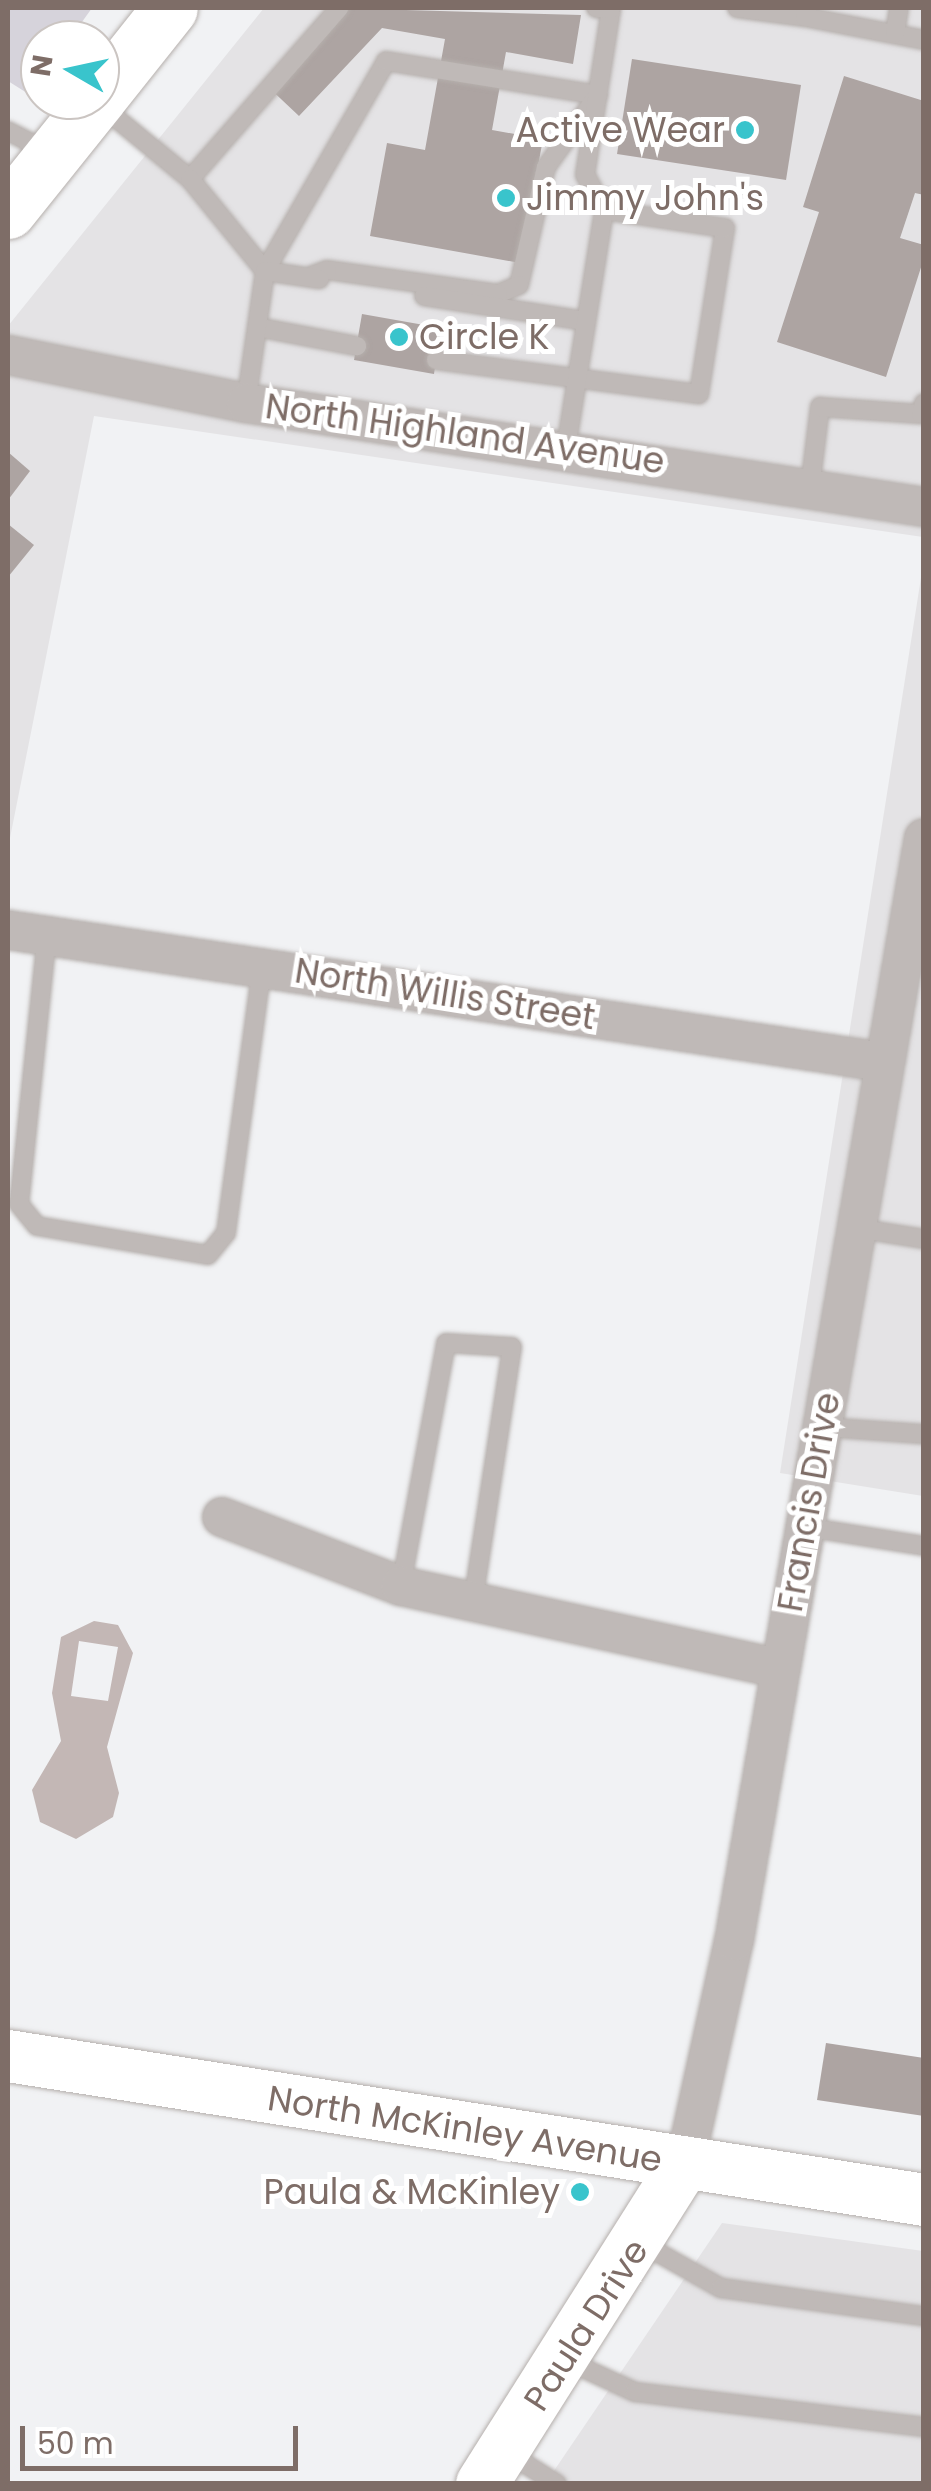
<!DOCTYPE html>
<style>
body{margin:0}
#map{position:relative;width:931px;height:2491px;overflow:hidden;background:#f1f2f4;font-family:Poppins,sans-serif}
div>[style]{position:absolute}
[style*='--x']{left:calc(var(--x)*1px);top:calc(var(--y)*1px);width:calc(var(--w)*1px);rotate:calc(var(--a)*1deg)}
.built>*{inset:0;background:#e4e3e5}
.green>*{inset:0;background:#d6d3db}
.water>*{inset:0;background:#c3b7b5}
.building>*{inset:0;background:#ada4a2}
.roads{filter:drop-shadow(0 0 2px #b5afac) drop-shadow(0 0 2px #b5afac)}
.lane>*{height:18px;margin:-9px;padding:0 9px;transform-origin:9px;border-radius:9px;background:#bfb9b7}
.street>*{height:38px;margin:-19px;padding:0 19px;transform-origin:19px;border-radius:19px;background:#bfb9b7}
.secondary>*{height:52px;margin:-26px;padding:0 26px;transform-origin:26px;border-radius:26px;background:#fff}
.primary>*{height:55px;margin:-27.5px;padding:0 27.5px;transform-origin:27.5px;border-radius:27.5px;background:#fff}
.dots>*{width:28px;height:28px;translate:-50% -50%;box-sizing:border-box;border:5px solid #fff;border-radius:50%}
span{translate:-50% -50%;white-space:nowrap;text-align:center;line-height:1.15;-webkit-text-stroke:10px #fff;paint-order:stroke}
.poi-label{font-size:35px;color:#7e6d67}
.right{translate:-100% -50%;text-align:right}
.left{translate:0 -50%;text-align:left}
.street-label{font-size:35px;color:#7e6d67}
.frame{position:absolute;inset:0;border:10px solid #7e6d67;pointer-events:none}
.north{position:absolute;left:20px;top:20px;width:100px;height:100px;box-sizing:border-box;background:#fff;border:2px solid #cbc5c2;border-radius:50%;rotate:279deg;font-size:28px;font-weight:700;line-height:40px;text-align:center;color:#7e6d67}
.north::after{content:'';display:block;margin:auto;width:35px;height:45px;background:#39c4cc;clip-path:polygon(50% 0,100% 100%,50% 72%,0 100%)}
.scale{position:absolute;left:20px;top:2426px;width:278px;height:45px;box-sizing:border-box;border:5px solid #7e6d67;border-top:0;padding-left:12px;font-size:30px;line-height:35px;white-space:nowrap;color:#7e6d67;-webkit-text-stroke:8px #fff;paint-order:stroke}
</style>
<div id="map">
<div class="built">
<i style="clip-path:polygon(264px 8px,923px 8px,923px 537px,94px 416px,8px 848px,8px 326px)"></i>
<i style="clip-path:polygon(923px 565px,923px 1496px,780px 1473px)"></i>
<i style="clip-path:polygon(722px 2223px,923px 2251px,923px 2483px,545px 2484px)"></i>
</div>
<div class="green">
<i style="clip-path:polygon(10px 8px,92px 8px,69px 40px,40px 40px,40px 76px,27px 93px,8px 81px)"></i>
</div>
<div class="water">
<i style="clip-path:polygon(evenodd,94px 1621px,118px 1625px,133px 1653px,107px 1747px,119px 1793px,113px 1817px,76px 1839px,40px 1822px,32px 1790px,61px 1741px,52px 1693px,61px 1637px,94px 1621px,79px 1641px,118px 1647px,108px 1701px,71px 1696px,79px 1641px)"></i>
</div>
<div class="building">
<i style="clip-path:polygon(336px 8px,581px 15px,573px 64px,506px 52px,492px 130px,543px 139px,520px 263px,370px 236px,387px 143px,425px 150px,445px 39px,382px 28px,299px 116px,264px 83px)"></i>
<i style="clip-path:polygon(632px 59px,801px 85px,786px 180px,617px 154px)"></i>
<i style="clip-path:polygon(844px 76px,924px 101px,924px 195px,915px 193px,900px 238px,924px 245px,924px 258px,886px 377px,777px 342px,819px 212px,803px 207px)"></i>
<i style="clip-path:polygon(362px 314px,441px 328px,434px 374px,354px 360px)"></i>
<i style="clip-path:polygon(8px 452px,30px 471px,8px 500px)"></i>
<i style="clip-path:polygon(8px 524px,34px 545px,8px 577px)"></i>
<i style="clip-path:polygon(826px 2043px,924px 2058px,924px 2116px,817px 2100px)"></i>
</div>
<div class="roads">
<div class="lane">
<i style="--x:737;--y:8;--w:69;--a:7.5"></i>
<i style="--x:805;--y:17;--w:9;--a:-84"></i>
<i style="--x:805;--y:17;--w:121;--a:10.9"></i>
<i style="--x:895;--y:33;--w:25;--a:-81"></i>
<i style="--x:100;--y:105;--w:117;--a:39.4"></i>
<i style="--x:190;--y:179;--w:227;--a:-48.9"></i>
<i style="--x:8;--y:131;--w:44;--a:27.1"></i>
<i style="--x:190;--y:179;--w:119;--a:50.8"></i>
<i style="--x:265;--y:271;--w:242;--a:-60"></i>
<i style="--x:386;--y:61;--w:215;--a:9.1"></i>
<i style="--x:598;--y:95;--w:89;--a:125.8"></i>
<i style="--x:546;--y:167;--w:121;--a:102.9"></i>
<i style="--x:519;--y:285;--w:23;--a:157"></i>
<i style="--x:498;--y:294;--w:173;--a:-172"></i>
<i style="--x:327;--y:270;--w:20;--a:160"></i>
<i style="--x:424;--y:296;--w:164;--a:8.8"></i>
<i style="--x:257;--y:327;--w:102;--a:10.8"></i>
<i style="--x:436;--y:360;--w:265;--a:7.4"></i>
<i style="--x:699;--y:394;--w:168;--a:-81.1"></i>
<i style="--x:725;--y:228;--w:122;--a:-171.5"></i>
<i style="--x:246;--y:403;--w:133;--a:-81.8"></i>
<i style="--x:265;--y:271;--w:55;--a:8.4"></i>
<i style="--x:566;--y:448;--w:241;--a:-80.9"></i>
<i style="--x:604;--y:210;--w:40;--a:-118"></i>
<i style="--x:585;--y:175;--w:168;--a:-81.1"></i>
<i style="--x:611;--y:9;--w:15;--a:-176"></i>
<i style="--x:810;--y:487;--w:81;--a:-82.9"></i>
<i style="--x:820;--y:407;--w:101;--a:4"></i>
<i style="--x:921;--y:414;--w:11;--a:-75"></i>
<i style="--x:47;--y:935;--w:270;--a:95.9"></i>
<i style="--x:19;--y:1204;--w:28;--a:51"></i>
<i style="--x:37;--y:1226;--w:173;--a:9.6"></i>
<i style="--x:208;--y:1255;--w:28;--a:-51"></i>
<i style="--x:226;--y:1233;--w:268;--a:-82.3"></i>
<i style="--x:856;--y:1228;--w:69;--a:9.2"></i>
<i style="--x:823;--y:1427;--w:101;--a:4"></i>
<i style="--x:806;--y:1527;--w:120;--a:9.1"></i>
<i style="--x:401;--y:1586;--w:247;--a:-79.5"></i>
<i style="--x:446;--y:1343;--w:66;--a:3.5"></i>
<i style="--x:512;--y:1347;--w:259;--a:98.7"></i>
<i style="--x:641;--y:2243;--w:92;--a:29.4"></i>
<i style="--x:721;--y:2288;--w:205;--a:7.9"></i>
<i style="--x:568;--y:2361;--w:74;--a:24.8"></i>
<i style="--x:635;--y:2392;--w:291;--a:6.9"></i>
<i style="--x:508;--y:2453;--w:58;--a:32.3"></i>
</div>
<div class="street">
<i style="--x:8;--y:355;--w:243;--a:11.4"></i>
<i style="--x:246;--y:403;--w:686;--a:8.72"></i>
<i style="--x:8;--y:930;--w:885;--a:8.58"></i>
<i style="--x:222;--y:1517;--w:192;--a:21.1"></i>
<i style="--x:401;--y:1586;--w:386;--a:12.3"></i>
<i style="--x:685;--y:2163;--w:227;--a:-77.6"></i>
<i style="--x:734;--y:1941;--w:1119;--a:-80.23"></i>
</div>
<div class="secondary">
<i style="--x:8;--y:2056;--w:927;--a:8.93"></i>
<i style="--x:482;--y:2484;--w:380;--a:-57.7"></i>
</div>
<div class="primary">
<i style="--x:100;--y:96;--w:112;--a:-51.5"></i>
<i style="--x:8;--y:211;--w:142;--a:-51.3"></i>
</div>
</div>
<div class="dots">
<i style="left:745px;top:130px;background:#39c4cc"></i>
<i style="left:506px;top:198px;background:#39c4cc"></i>
<i style="left:399px;top:337px;background:#39c4cc"></i>
<i style="left:580px;top:2192px;background:#39c4cc"></i>
</div>
<div class="poi-label">
<span class="right" style="left:725px;top:130px">Active Wear</span>
<span class="left" style="left:526px;top:198px">Jimmy John's</span>
<span class="left" style="left:419px;top:337px">Circle K</span>
<span class="right" style="left:560px;top:2192px">Paula &amp; McKinley</span>
</div>
<div class="street-label">
<span style="left:465px;top:434px;rotate:8deg">North Highland Avenue</span>
<span style="left:445px;top:994px;rotate:9deg">North Willis Street</span>
<span style="left:809px;top:1502px;rotate:-80deg">Francis Drive</span>
<span style="left:465px;top:2129px;rotate:9deg">North McKinley Avenue</span>
<span style="left:586px;top:2325px;rotate:-57deg">Paula Drive</span>
</div>
<div class="frame"></div>
<div class="north">N</div>
<div class="scale">50 m</div>
</div>
